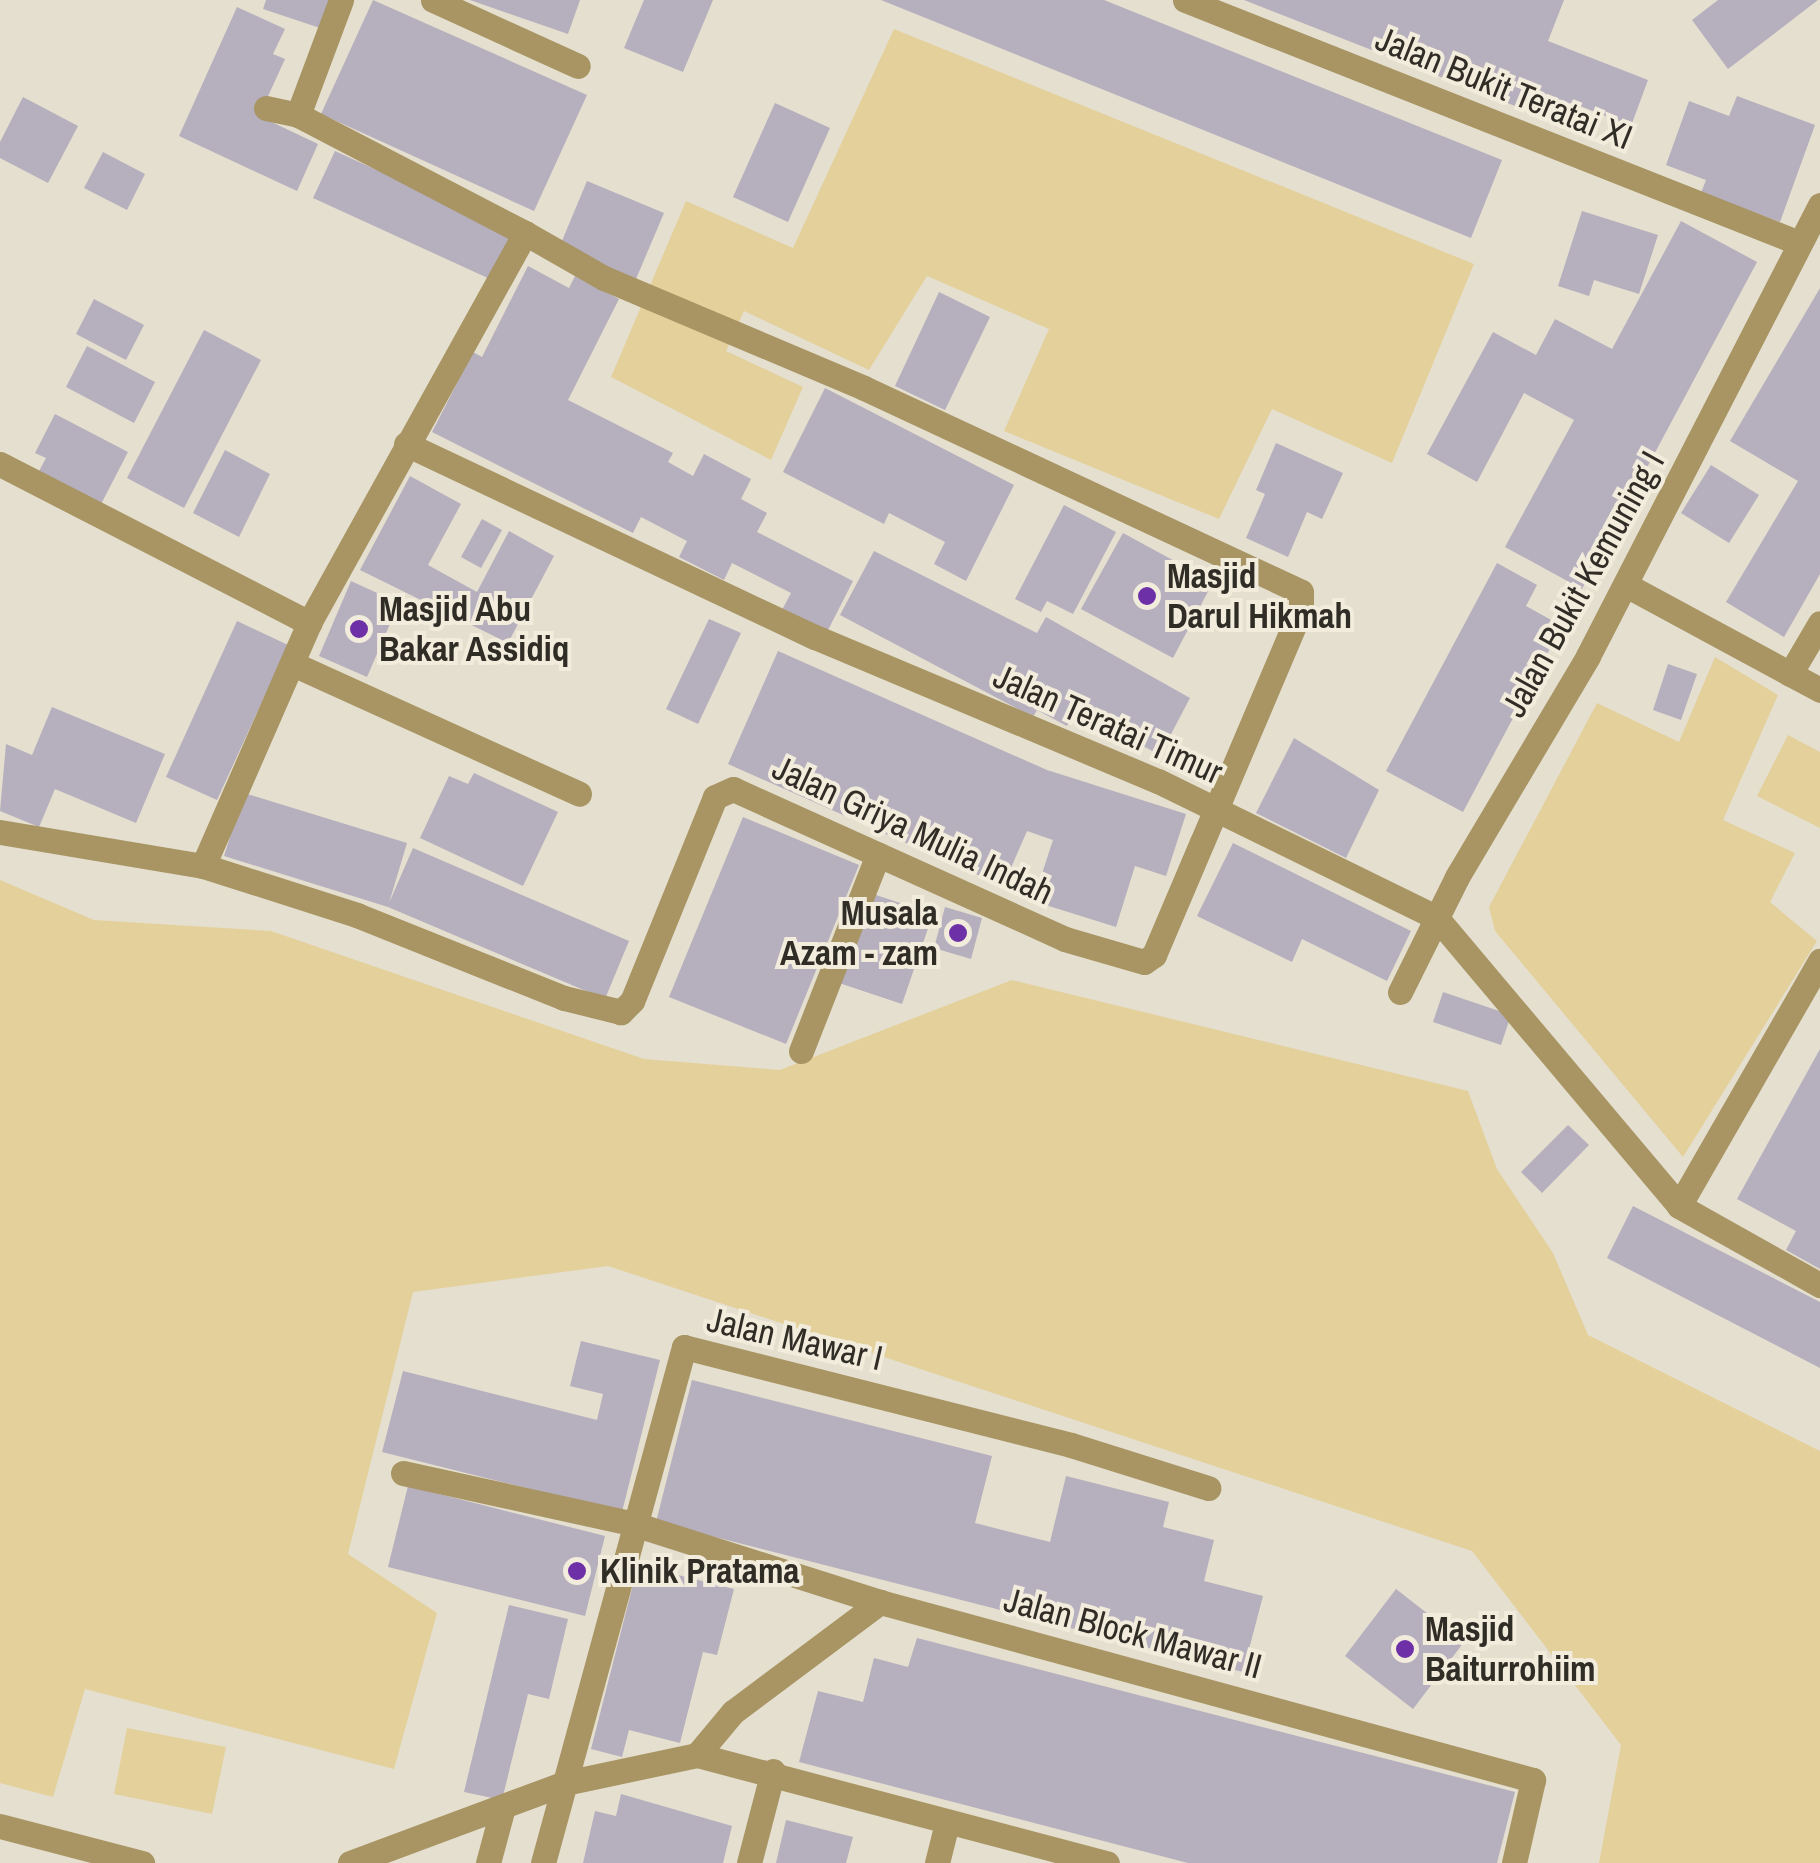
<!DOCTYPE html>
<style>
body{margin:0}
#map{position:relative;width:1820px;height:1863px;overflow:hidden;background:#e5dfcf;font-family:"Archivo Narrow",sans-serif}
div>[style]{position:absolute}
[style*='--x']{left:calc(var(--x)*1px);top:calc(var(--y)*1px);width:calc(var(--w)*1px);rotate:calc(var(--a)*1deg)}
.green>*{inset:0;background:#e3d09b}
.building>*{inset:0;background:#b5afbe}
.minor>*{height:25px;margin:-12.5px;padding:0 12.5px;transform-origin:12.5px;border-radius:12.5px;background:#a89563}
.dots>*{width:28px;height:28px;translate:-50% -50%;box-sizing:border-box;border:5px solid #f2ecdc;border-radius:50%}
span{translate:-50% -50%;white-space:nowrap;text-align:center;line-height:1.15;-webkit-text-stroke:8px #f2ecdc;paint-order:stroke}
.street-label{font-size:35px;color:#302d27}
.poi-label{font-size:35px;color:#302d27;font-weight:700}
.left{translate:0 -50%;text-align:left}
.right{translate:-100% -50%;text-align:right}
</style>
<div id="map">
<div class="green">
<i style="clip-path:polygon(894px 29px,1474px 264px,1392px 463px,1272px 409px,1219px 519px,1004px 431px,1049px 329px,927px 276px,869px 370px,744px 311px,726px 351px,803px 387px,771px 460px,611px 377px,686px 201px,793px 248px)"></i>
<i style="clip-path:polygon(1715px 657px,1778px 695px,1723px 820px,1795px 853px,1770px 902px,1817px 941px,1683px 1157px,1495px 931px,1489px 907px,1597px 703px,1679px 742px)"></i>
<i style="clip-path:polygon(1788px 735px,1820px 752px,1820px 828px,1757px 796px)"></i>
<i style="clip-path:polygon(0 880px,94px 920px,271px 931px,644px 1059px,780px 1070px,1012px 980px,1468px 1091px,1497px 1169px,1553px 1253px,1588px 1335px,1820px 1451px,1820px 1863px,1599px 1863px,1621px 1745px,1472px 1551px,608px 1266px,413px 1292px,348px 1554px,437px 1613px,394px 1769px,85px 1689px,53px 1797px,0 1783px)"></i>
<i style="clip-path:polygon(127px 1728px,226px 1747px,212px 1814px,114px 1794px)"></i>
</div>
<div class="building">
<i style="clip-path:polygon(266px 0,330px 0,320px 28px,263px 9px)"></i>
<i style="clip-path:polygon(373px 0,587px 95px,534px 211px,321px 114px)"></i>
<i style="clip-path:polygon(470px 0,580px 0,568px 34px)"></i>
<i style="clip-path:polygon(644px 0,713px 0,683px 72px,624px 48px)"></i>
<i style="clip-path:polygon(881px 0,1104px 0,1502px 160px,1471px 238px)"></i>
<i style="clip-path:polygon(1244px 0,1564px 0,1548px 41px,1648px 80px,1631px 126px,1575px 104px,1566px 126px)"></i>
<i style="clip-path:polygon(1718px 0,1818px 0,1728px 69px,1692px 20px)"></i>
<i style="clip-path:polygon(237px 7px,285px 29px,273px 54px,285px 59px,259px 116px,318px 144px,297px 191px,179px 136px)"></i>
<i style="clip-path:polygon(1737px 96px,1815px 125px,1780px 222px,1701px 193px,1706px 180px,1666px 165px,1689px 101px,1729px 116px)"></i>
<i style="clip-path:polygon(23px 97px,78px 126px,48px 183px,0 158px,0 142px)"></i>
<i style="clip-path:polygon(775px 103px,830px 128px,788px 222px,733px 197px)"></i>
<i style="clip-path:polygon(335px 151px,512px 232px,490px 279px,313px 198px)"></i>
<i style="clip-path:polygon(103px 152px,145px 174px,127px 210px,84px 188px)"></i>
<i style="clip-path:polygon(587px 181px,664px 213px,636px 279px,559px 248px)"></i>
<i style="clip-path:polygon(1582px 211px,1658px 235px,1639px 294px,1594px 280px,1589px 296px,1558px 286px)"></i>
<i style="clip-path:polygon(1681px 221px,1757px 262px,1582px 589px,1505px 547px,1574px 420px,1524px 393px,1477px 482px,1427px 454px,1493px 332px,1536px 355px,1555px 319px,1612px 349px)"></i>
<i style="clip-path:polygon(528px 266px,569px 288px,575px 276px,619px 299px,568px 400px,673px 453px,668px 462px,693px 476px,704px 454px,751px 479px,741px 499px,767px 513px,757px 532px,853px 581px,827px 632px,782px 610px,791px 593px,732px 563px,724px 580px,679px 557px,687px 541px,641px 517px,633px 533px,432px 432px,473px 352px,482px 357px)"></i>
<i style="clip-path:polygon(1820px 288px,1820px 574px,1784px 637px,1726px 602px,1798px 481px,1730px 441px)"></i>
<i style="clip-path:polygon(939px 292px,990px 317px,945px 410px,895px 386px)"></i>
<i style="clip-path:polygon(94px 299px,144px 325px,126px 360px,76px 334px)"></i>
<i style="clip-path:polygon(204px 330px,261px 360px,184px 508px,127px 478px)"></i>
<i style="clip-path:polygon(87px 346px,155px 382px,134px 423px,66px 387px)"></i>
<i style="clip-path:polygon(825px 388px,1014px 485px,966px 581px,934px 564px,945px 542px,889px 513px,884px 524px,783px 472px)"></i>
<i style="clip-path:polygon(55px 414px,128px 452px,99px 508px,37px 475px,46px 458px,35px 453px)"></i>
<i style="clip-path:polygon(1276px 443px,1343px 473px,1322px 519px,1307px 512px,1288px 557px,1246px 538px,1265px 494px,1256px 490px)"></i>
<i style="clip-path:polygon(225px 450px,270px 474px,239px 537px,193px 513px)"></i>
<i style="clip-path:polygon(1711px 465px,1759px 495px,1729px 543px,1681px 513px)"></i>
<i style="clip-path:polygon(410px 476px,461px 504px,428px 565px,477px 592px,509px 531px,554px 556px,508px 643px,360px 570px)"></i>
<i style="clip-path:polygon(1064px 505px,1116px 532px,1073px 614px,1047px 601px,1041px 612px,1015px 599px)"></i>
<i style="clip-path:polygon(482px 519px,502px 530px,481px 568px,461px 557px)"></i>
<i style="clip-path:polygon(1123px 533px,1213px 582px,1173px 658px,1081px 609px)"></i>
<i style="clip-path:polygon(874px 551px,1037px 633px,1046px 617px,1190px 698px,1160px 755px,1075px 710px,1067px 726px,1037px 710px,1033px 717px,840px 615px)"></i>
<i style="clip-path:polygon(1497px 563px,1537px 585px,1526px 606px,1562px 626px,1463px 812px,1386px 771px)"></i>
<i style="clip-path:polygon(351px 581px,399px 603px,367px 677px,319px 656px)"></i>
<i style="clip-path:polygon(709px 619px,741px 633px,698px 724px,666px 709px)"></i>
<i style="clip-path:polygon(237px 621px,288px 645px,217px 800px,166px 777px)"></i>
<i style="clip-path:polygon(778px 651px,1047px 770px,1186px 814px,1166px 876px,1135px 866px,1116px 927px,1033px 901px,1053px 840px,1027px 831px,1003px 886px,728px 764px)"></i>
<i style="clip-path:polygon(1668px 664px,1697px 674px,1681px 720px,1653px 710px)"></i>
<i style="clip-path:polygon(52px 707px,165px 754px,136px 823px,55px 789px,39px 827px,0 811px,6px 744px,32px 755px)"></i>
<i style="clip-path:polygon(1294px 738px,1379px 790px,1346px 858px,1256px 813px)"></i>
<i style="clip-path:polygon(474px 773px,558px 812px,523px 886px,420px 838px,449px 776px,468px 784px)"></i>
<i style="clip-path:polygon(244px 793px,407px 843px,389px 903px,413px 848px,629px 941px,605px 999px,388px 907px,224px 856px)"></i>
<i style="clip-path:polygon(743px 817px,859px 865px,786px 1044px,669px 997px)"></i>
<i style="clip-path:polygon(1233px 843px,1411px 931px,1387px 981px,1302px 939px,1292px 962px,1197px 916px)"></i>
<i style="clip-path:polygon(870px 893px,933px 914px,902px 1004px,839px 983px)"></i>
<i style="clip-path:polygon(945px 907px,982px 918px,971px 959px,934px 948px)"></i>
<i style="clip-path:polygon(1443px 992px,1511px 1015px,1501px 1045px,1433px 1022px)"></i>
<i style="clip-path:polygon(1820px 1049px,1820px 1269px,1786px 1250px,1796px 1231px,1737px 1199px)"></i>
<i style="clip-path:polygon(1568px 1125px,1589px 1145px,1542px 1193px,1521px 1172px)"></i>
<i style="clip-path:polygon(1633px 1206px,1820px 1302px,1820px 1368px,1607px 1258px)"></i>
<i style="clip-path:polygon(581px 1341px,660px 1360px,622px 1512px,382px 1452px,403px 1371px,597px 1420px,603px 1394px,570px 1386px)"></i>
<i style="clip-path:polygon(692px 1380px,992px 1456px,975px 1523px,1050px 1542px,1066px 1476px,1169px 1502px,1163px 1527px,1214px 1540px,1204px 1581px,1263px 1596px,1243px 1672px,656px 1522px)"></i>
<i style="clip-path:polygon(408px 1486px,605px 1536px,585px 1616px,388px 1567px)"></i>
<i style="clip-path:polygon(638px 1565px,734px 1589px,717px 1655px,703px 1652px,680px 1743px,629px 1730px,622px 1757px,591px 1749px)"></i>
<i style="clip-path:polygon(1396px 1589px,1464px 1642px,1413px 1709px,1345px 1656px)"></i>
<i style="clip-path:polygon(509px 1605px,568px 1619px,549px 1699px,528px 1694px,502px 1800px,464px 1792px)"></i>
<i style="clip-path:polygon(917px 1638px,1515px 1792px,1497px 1863px,1188px 1863px,799px 1762px,818px 1691px,863px 1702px,874px 1658px,908px 1667px)"></i>
<i style="clip-path:polygon(621px 1794px,732px 1826px,723px 1863px,583px 1863px,595px 1811px,616px 1816px)"></i>
<i style="clip-path:polygon(786px 1820px,853px 1837px,846px 1863px,776px 1863px)"></i>
</div>
<div class="minor">
<i style="--x:433;--y:0;--w:159;--a:24.5"></i>
<i style="--x:1185;--y:0;--w:658;--a:21.58"></i>
<i style="--x:266;--y:108;--w:33;--a:12"></i>
<i style="--x:298;--y:115;--w:256;--a:27.5"></i>
<i style="--x:298;--y:115;--w:123;--a:-69.5"></i>
<i style="--x:406;--y:444;--w:452;--a:25.3"></i>
<i style="--x:815;--y:637;--w:372;--a:22.8"></i>
<i style="--x:1158;--y:781;--w:309;--a:26.1"></i>
<i style="--x:1436;--y:917;--w:378;--a:49.9"></i>
<i style="--x:1679;--y:1206;--w:162;--a:29.3"></i>
<i style="--x:0;--y:464;--w:348;--a:27.2"></i>
<i style="--x:309;--y:623;--w:446;--a:-61"></i>
<i style="--x:525;--y:233;--w:91;--a:29.7"></i>
<i style="--x:604;--y:278;--w:282;--a:22.9"></i>
<i style="--x:864;--y:388;--w:482;--a:25"></i>
<i style="--x:1301;--y:592;--w:17;--a:90"></i>
<i style="--x:1301;--y:609;--w:253;--a:113"></i>
<i style="--x:1202;--y:842;--w:123;--a:113"></i>
<i style="--x:1154;--y:955;--w:12;--a:145"></i>
<i style="--x:1144;--y:962;--w:82;--a:-163.8"></i>
<i style="--x:1065;--y:939;--w:364;--a:-155.7"></i>
<i style="--x:733;--y:789;--w:20;--a:156"></i>
<i style="--x:715;--y:797;--w:220;--a:112.1"></i>
<i style="--x:632;--y:1001;--w:16;--a:135"></i>
<i style="--x:621;--y:1012;--w:59;--a:-166.2"></i>
<i style="--x:564;--y:998;--w:223;--a:-158.2"></i>
<i style="--x:357;--y:915;--w:162;--a:-162.3"></i>
<i style="--x:1626;--y:585;--w:221;--a:28.4"></i>
<i style="--x:293;--y:664;--w:314;--a:24.4"></i>
<i style="--x:1790;--y:674;--w:59;--a:-59.5"></i>
<i style="--x:0;--y:832;--w:206;--a:9.5"></i>
<i style="--x:203;--y:866;--w:265;--a:-66.4"></i>
<i style="--x:1400;--y:992;--w:128;--a:-63.6"></i>
<i style="--x:1457;--y:877;--w:257;--a:-59.3"></i>
<i style="--x:1588;--y:656;--w:507;--a:-62.78"></i>
<i style="--x:801;--y:1051;--w:211;--a:-68.6"></i>
<i style="--x:1679;--y:1206;--w:283;--a:-60.1"></i>
<i style="--x:403;--y:1473;--w:237;--a:12.4"></i>
<i style="--x:634;--y:1524;--w:258;--a:17.6"></i>
<i style="--x:880;--y:1602;--w:677;--a:15.25"></i>
<i style="--x:1533;--y:1780;--w:85;--a:102.9"></i>
<i style="--x:697;--y:1755;--w:424;--a:14.8"></i>
<i style="--x:0;--y:1826;--w:147;--a:14.6"></i>
<i style="--x:350;--y:1863;--w:229;--a:-20.4"></i>
<i style="--x:565;--y:1783;--w:135;--a:-12"></i>
<i style="--x:697;--y:1755;--w:56;--a:-50.1"></i>
<i style="--x:733;--y:1712;--w:184;--a:-36.8"></i>
<i style="--x:488;--y:1863;--w:58;--a:-75"></i>
<i style="--x:543;--y:1863;--w:535;--a:-74.72"></i>
<i style="--x:684;--y:1347;--w:399;--a:14.2"></i>
<i style="--x:1071;--y:1445;--w:144;--a:17.4"></i>
<i style="--x:749;--y:1863;--w:95;--a:-75.4"></i>
<i style="--x:937;--y:1863;--w:41;--a:-76"></i>
</div>
<div class="dots">
<i style="left:1147px;top:596px;background:#6d30a6"></i>
<i style="left:359px;top:629px;background:#6d30a6"></i>
<i style="left:958px;top:933px;background:#6d30a6"></i>
<i style="left:577px;top:1571px;background:#6d30a6"></i>
<i style="left:1405px;top:1649px;background:#6d30a6"></i>
</div>
<div class="street-label">
<span style="left:1504px;top:88px;rotate:22deg">Jalan Bukit Teratai XI</span>
<span style="left:1583px;top:584px;rotate:-61deg">Jalan Bukit Kemuning I</span>
<span style="left:1108px;top:724px;rotate:24deg">Jalan Teratai Timur</span>
<span style="left:913px;top:830px;rotate:25deg">Jalan Griya Mulia Indah</span>
<span style="left:795px;top:1339px;rotate:13deg">Jalan Mawar I</span>
<span style="left:1133px;top:1633px;rotate:15deg">Jalan Block Mawar II</span>
</div>
<div class="poi-label">
<span class="left" style="left:1167px;top:596px">Masjid<br>Darul Hikmah</span>
<span class="left" style="left:379px;top:629px">Masjid Abu<br>Bakar Assidiq</span>
<span class="right" style="left:938px;top:933px">Musala<br>Azam - zam</span>
<span class="left" style="left:600px;top:1571px">Klinik Pratama</span>
<span class="left" style="left:1425px;top:1649px">Masjid<br>Baiturrohiim</span>
</div>
</div>
